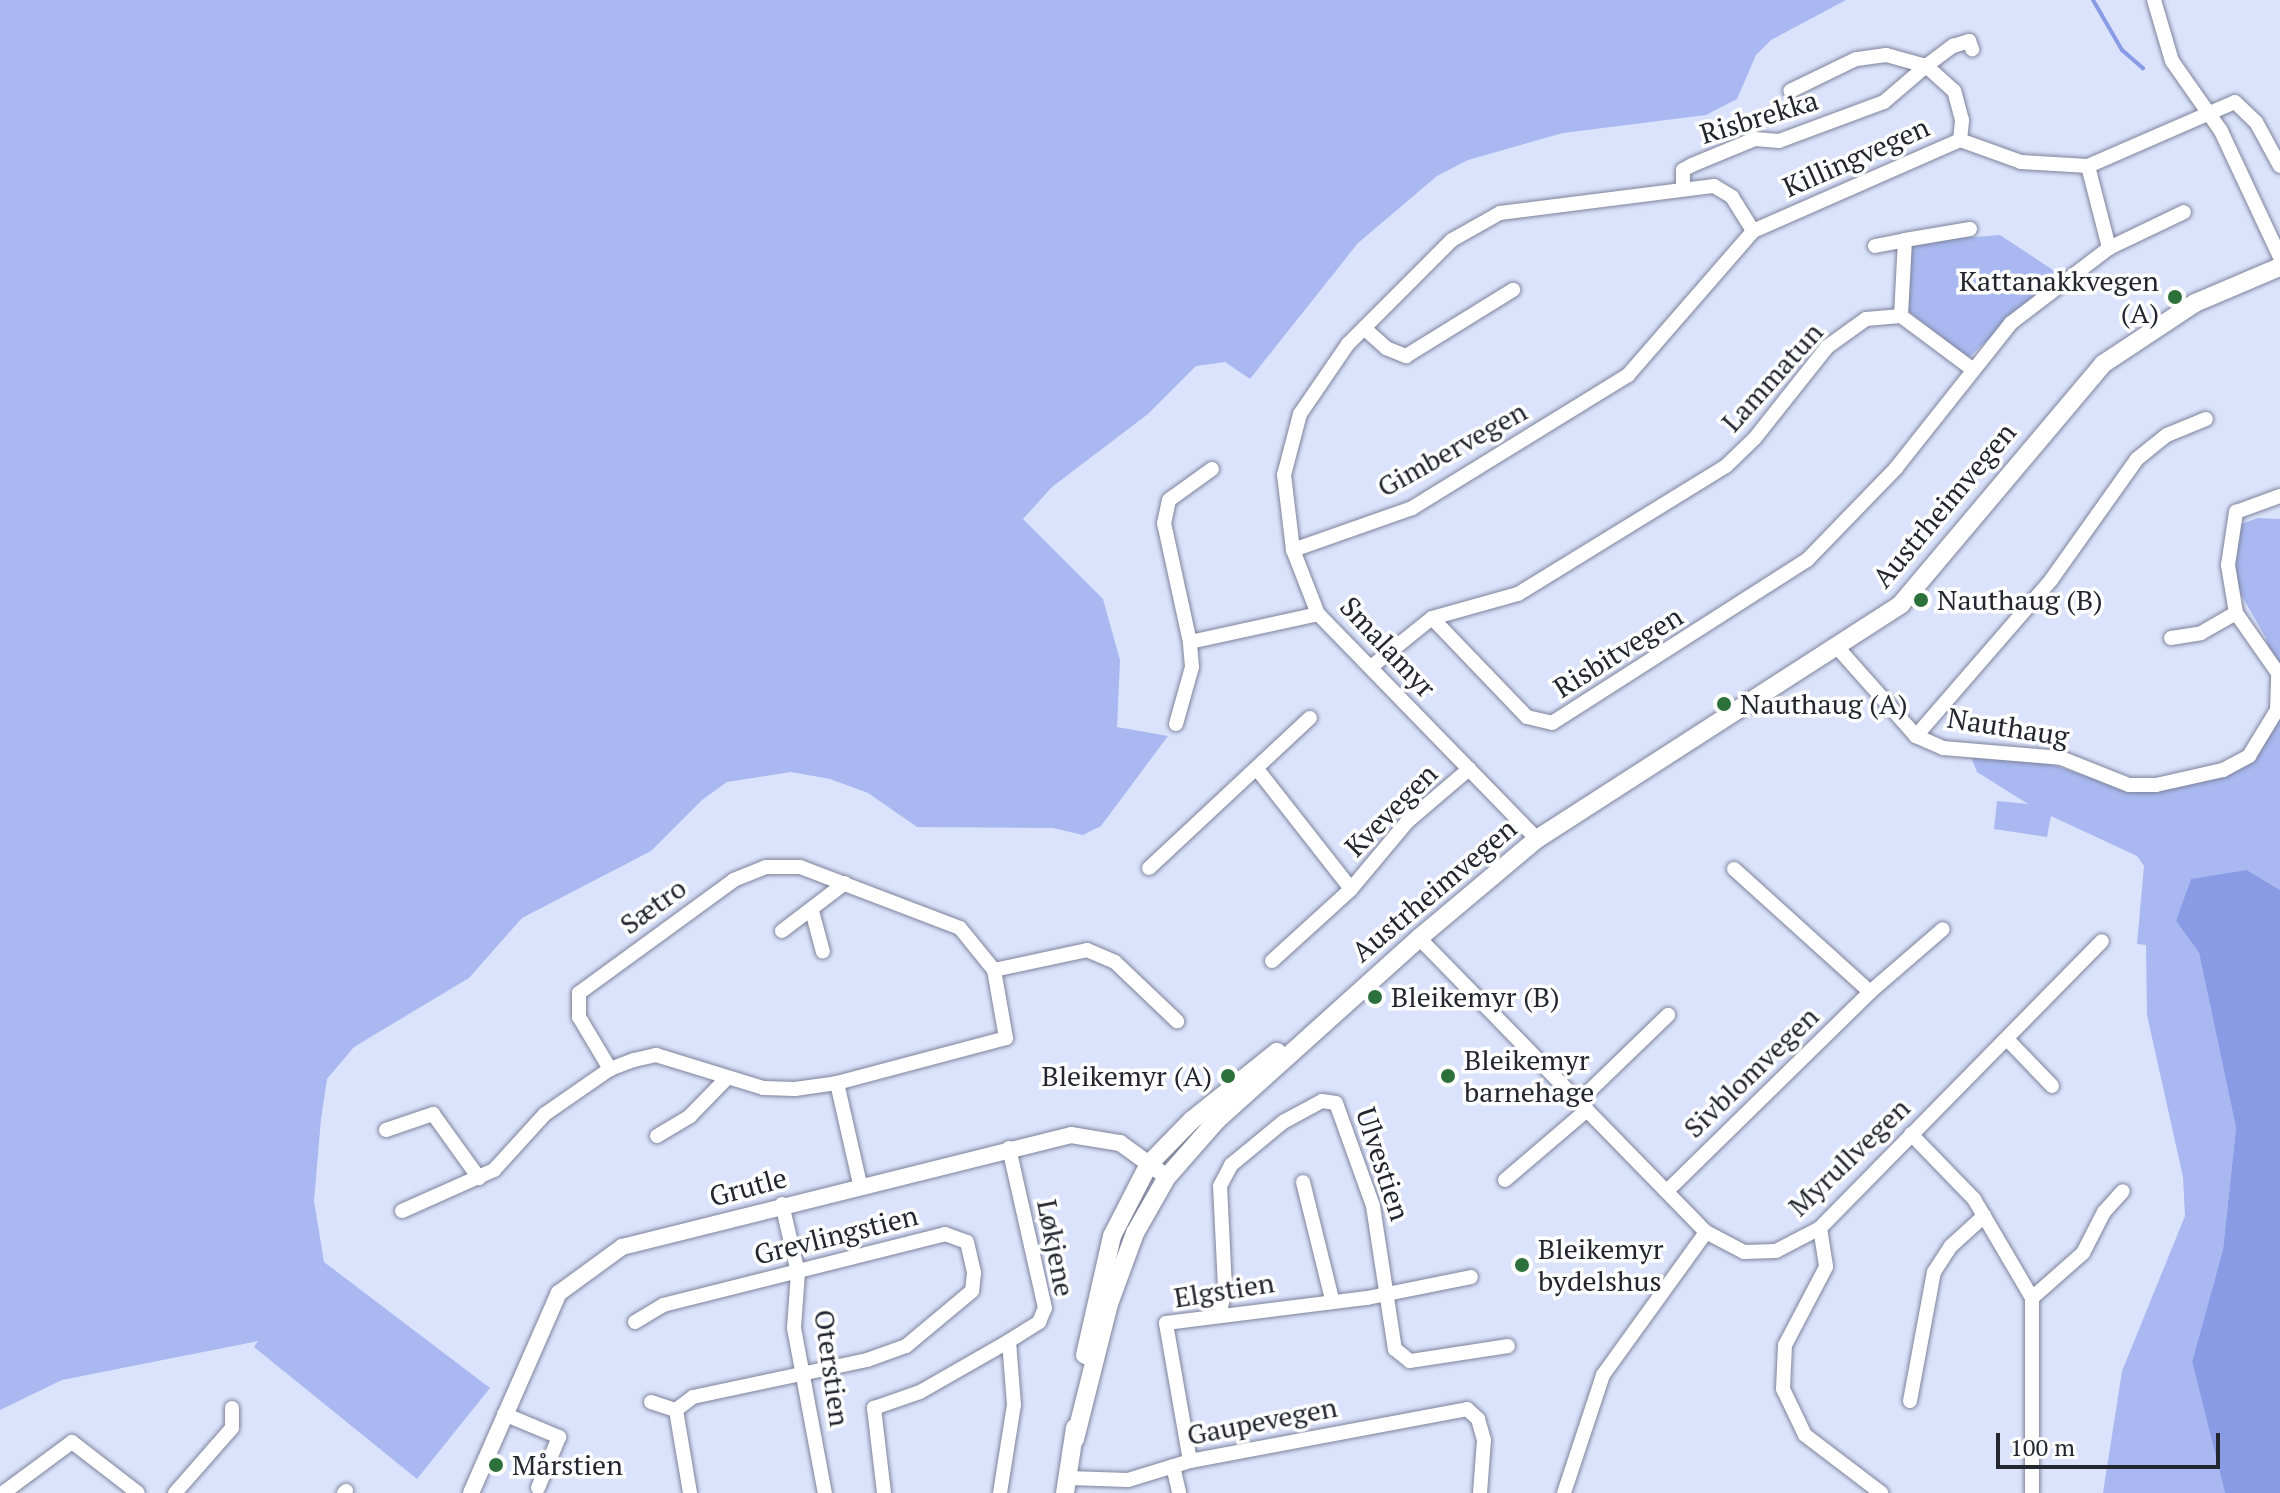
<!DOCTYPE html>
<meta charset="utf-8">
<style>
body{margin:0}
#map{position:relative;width:2280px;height:1493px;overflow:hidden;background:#dbe3fc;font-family:"PT Serif",serif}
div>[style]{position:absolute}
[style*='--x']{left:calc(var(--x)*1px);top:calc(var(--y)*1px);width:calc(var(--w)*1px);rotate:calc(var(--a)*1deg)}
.green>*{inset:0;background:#a9b8f0}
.water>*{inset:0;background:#899be4}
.stream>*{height:4px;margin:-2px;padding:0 2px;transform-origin:2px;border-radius:2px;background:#899be4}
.roads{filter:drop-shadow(0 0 2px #7d839a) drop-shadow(0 0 2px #7d839a)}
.minor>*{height:14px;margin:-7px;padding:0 7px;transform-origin:7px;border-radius:7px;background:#fff}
.tertiary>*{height:16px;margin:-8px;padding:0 8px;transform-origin:8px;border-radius:8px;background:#fff}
.secondary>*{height:18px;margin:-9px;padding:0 9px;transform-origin:9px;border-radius:9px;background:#fff}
.dots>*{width:22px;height:22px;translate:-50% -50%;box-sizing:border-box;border:4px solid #fff;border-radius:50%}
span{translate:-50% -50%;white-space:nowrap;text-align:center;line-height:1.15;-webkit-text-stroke:7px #fff;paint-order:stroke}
.street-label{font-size:28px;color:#23262f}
.poi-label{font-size:28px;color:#23262f}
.right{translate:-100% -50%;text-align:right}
.left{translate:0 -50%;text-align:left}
.scale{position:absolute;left:1996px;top:1433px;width:224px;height:36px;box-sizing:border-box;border:4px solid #23262f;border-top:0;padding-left:10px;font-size:24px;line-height:28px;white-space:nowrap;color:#23262f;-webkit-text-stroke:6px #fff;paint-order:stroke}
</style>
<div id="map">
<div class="green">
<i style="clip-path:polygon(0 0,1846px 0,1771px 40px,1756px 55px,1737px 99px,1706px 115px,1563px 133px,1468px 160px,1437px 176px,1358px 243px,1250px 379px,1225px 362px,1196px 366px,1148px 414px,1052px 487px,1023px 519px,1103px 599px,1120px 660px,1117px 727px,1168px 736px,1101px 826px,1083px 835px,1053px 828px,917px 827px,868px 793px,830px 779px,791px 772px,727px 782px,702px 800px,651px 851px,522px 918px,469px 978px,354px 1047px,327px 1079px,321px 1119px,314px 1201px,324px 1262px,490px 1388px,417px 1479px,254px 1347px,258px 1341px,62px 1380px,0 1410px)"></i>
<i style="clip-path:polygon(2000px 235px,2059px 274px,1968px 358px,1907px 310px,1909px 242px)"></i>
<i style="clip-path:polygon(2258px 518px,2280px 519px,2280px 890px,2247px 870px,2176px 921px,2199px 953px,2236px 1128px,2223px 1249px,2192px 1362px,2225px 1493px,2103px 1493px,2122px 1371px,2185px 1216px,2183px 1177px,2147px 1015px,2146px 945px,2137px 944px,2144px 866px,2137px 856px,2051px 816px,2047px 837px,1994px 829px,1997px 801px,2028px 804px,1977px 772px,1967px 747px,2026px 756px,2119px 787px,2182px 782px,2257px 748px,2279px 692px,2266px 638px,2239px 591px,2235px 564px,2241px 524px)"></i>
</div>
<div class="water">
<i style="clip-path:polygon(2247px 870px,2280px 890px,2280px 1493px,2225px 1493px,2192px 1362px,2223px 1249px,2236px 1128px,2199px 953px,2176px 921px,2191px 879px)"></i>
</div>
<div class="stream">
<i style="--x:2093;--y:0;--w:58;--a:59.9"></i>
<i style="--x:2122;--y:50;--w:28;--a:41"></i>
</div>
<div class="roads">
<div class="minor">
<i style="--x:2154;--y:0;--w:64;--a:73.6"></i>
<i style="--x:2172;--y:61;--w:85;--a:55"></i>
<i style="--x:2221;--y:131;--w:139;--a:64.9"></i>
<i style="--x:1960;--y:140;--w:20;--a:-84"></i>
<i style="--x:1962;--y:120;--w:30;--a:-105"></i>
<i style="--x:1954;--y:91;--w:38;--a:-138"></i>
<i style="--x:1926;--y:66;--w:34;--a:-37"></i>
<i style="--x:1953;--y:46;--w:17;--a:-17"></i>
<i style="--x:1969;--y:41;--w:9;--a:69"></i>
<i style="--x:2088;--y:166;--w:85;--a:75.6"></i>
<i style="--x:1683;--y:189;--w:19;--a:-90"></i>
<i style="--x:1683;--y:170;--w:10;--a:-29"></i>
<i style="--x:1692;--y:165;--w:68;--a:-22.4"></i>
<i style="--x:1755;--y:139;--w:24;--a:5"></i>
<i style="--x:1779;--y:141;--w:112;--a:-20.4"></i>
<i style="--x:1884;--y:102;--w:55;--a:-40.6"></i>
<i style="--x:1926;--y:66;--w:41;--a:-164.6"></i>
<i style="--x:1886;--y:55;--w:30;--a:172"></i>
<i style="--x:1856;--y:59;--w:73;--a:154.1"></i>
<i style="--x:1875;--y:246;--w:31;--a:-11"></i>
<i style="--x:1901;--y:316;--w:76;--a:-87"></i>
<i style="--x:1905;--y:240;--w:66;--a:-9.6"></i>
<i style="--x:1364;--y:328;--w:30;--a:42"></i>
<i style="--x:1386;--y:348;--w:22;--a:22"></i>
<i style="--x:1406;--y:356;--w:126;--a:-31.7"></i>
<i style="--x:1212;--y:469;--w:53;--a:144.2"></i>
<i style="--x:1169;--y:500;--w:24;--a:102"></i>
<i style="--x:1164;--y:523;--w:122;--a:77.7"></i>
<i style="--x:1190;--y:642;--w:131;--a:-12.3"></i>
<i style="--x:1293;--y:550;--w:126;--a:-19.4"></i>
<i style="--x:1412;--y:508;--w:254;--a:-31.6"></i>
<i style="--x:1628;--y:375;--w:191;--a:-49"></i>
<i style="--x:1753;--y:231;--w:226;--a:-23.7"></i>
<i style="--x:1960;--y:140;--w:65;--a:19.8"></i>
<i style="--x:2021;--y:162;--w:67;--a:3.4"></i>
<i style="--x:2088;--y:166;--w:160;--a:-23.5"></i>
<i style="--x:2235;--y:102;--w:29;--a:44"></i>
<i style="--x:2256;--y:122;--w:50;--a:61.4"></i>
<i style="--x:1432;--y:618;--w:137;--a:46.2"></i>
<i style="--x:1527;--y:717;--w:26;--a:13"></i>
<i style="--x:1552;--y:723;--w:303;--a:-32.6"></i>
<i style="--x:1807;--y:560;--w:128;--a:-45.9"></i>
<i style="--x:1896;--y:468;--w:185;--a:-51.6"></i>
<i style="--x:2011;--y:323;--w:123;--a:-37.4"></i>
<i style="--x:2109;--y:248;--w:83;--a:-25.6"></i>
<i style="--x:2171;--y:638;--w:30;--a:-9"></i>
<i style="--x:2201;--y:633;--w:40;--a:-29.7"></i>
<i style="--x:1837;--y:647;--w:119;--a:48.4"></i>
<i style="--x:1916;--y:736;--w:30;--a:24"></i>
<i style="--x:1943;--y:748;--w:118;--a:4.8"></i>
<i style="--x:2061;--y:758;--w:73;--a:21.7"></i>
<i style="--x:2129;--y:785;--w:27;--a:0"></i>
<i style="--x:2156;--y:785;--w:69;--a:-12.6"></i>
<i style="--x:2223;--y:770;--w:30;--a:-28"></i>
<i style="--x:2249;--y:756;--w:54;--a:-58.7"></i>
<i style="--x:2277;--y:710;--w:37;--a:-88"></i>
<i style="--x:2278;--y:673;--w:73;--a:-125"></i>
<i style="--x:2236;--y:613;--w:49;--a:-99.5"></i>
<i style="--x:2228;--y:565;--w:54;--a:-81.4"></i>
<i style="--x:2236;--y:512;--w:47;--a:-20"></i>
<i style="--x:1371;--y:667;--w:78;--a:-38.8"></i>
<i style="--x:1432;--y:618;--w:89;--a:-15.6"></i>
<i style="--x:1518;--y:594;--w:244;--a:-31.6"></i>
<i style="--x:1726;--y:466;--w:40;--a:-44"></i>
<i style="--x:1755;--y:438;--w:116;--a:-51.6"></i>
<i style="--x:1827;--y:347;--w:48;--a:-35.7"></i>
<i style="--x:1866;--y:319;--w:35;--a:-5"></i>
<i style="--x:1901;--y:316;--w:89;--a:36.7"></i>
<i style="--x:1176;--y:724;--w:59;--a:-74.3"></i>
<i style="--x:1192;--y:667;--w:25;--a:-95"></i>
<i style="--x:1916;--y:736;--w:206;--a:-49.1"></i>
<i style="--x:2051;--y:580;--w:148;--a:-54.6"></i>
<i style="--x:2137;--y:459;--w:38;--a:-39"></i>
<i style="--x:2167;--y:435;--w:42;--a:-22.3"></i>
<i style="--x:1257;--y:769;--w:152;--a:51.9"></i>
<i style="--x:1537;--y:839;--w:314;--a:-134.2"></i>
<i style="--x:1318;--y:614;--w:69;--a:-111.3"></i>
<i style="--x:1293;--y:550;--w:76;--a:-96.8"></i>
<i style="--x:1284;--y:475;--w:63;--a:-75.3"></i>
<i style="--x:1300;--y:414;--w:85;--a:-55.6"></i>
<i style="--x:1348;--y:344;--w:147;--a:-45"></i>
<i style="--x:1452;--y:240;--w:55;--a:-29.4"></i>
<i style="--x:1500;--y:213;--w:216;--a:-7.2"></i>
<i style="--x:1714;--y:186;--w:21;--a:31"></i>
<i style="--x:1732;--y:197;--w:40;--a:58"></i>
<i style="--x:1149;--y:868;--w:220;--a:-43"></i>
<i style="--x:1734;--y:869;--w:183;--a:42.1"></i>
<i style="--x:812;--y:911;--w:42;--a:75"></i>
<i style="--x:782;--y:931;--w:79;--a:-37.3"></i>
<i style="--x:1419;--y:938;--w:411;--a:45.7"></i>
<i style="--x:1706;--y:1232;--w:43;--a:27.8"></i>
<i style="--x:1744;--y:1252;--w:32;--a:-2"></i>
<i style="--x:1776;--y:1251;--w:50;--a:-27.6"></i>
<i style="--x:1820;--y:1228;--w:402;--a:-45.5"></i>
<i style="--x:1272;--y:961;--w:107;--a:-42.3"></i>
<i style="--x:1351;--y:889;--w:87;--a:-50.1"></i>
<i style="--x:1407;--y:822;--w:82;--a:-40.5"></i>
<i style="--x:994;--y:970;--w:95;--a:-12.1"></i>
<i style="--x:1087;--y:950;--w:30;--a:23"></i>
<i style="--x:1115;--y:962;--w:86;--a:43.6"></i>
<i style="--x:2007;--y:1039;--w:65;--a:46.2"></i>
<i style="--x:837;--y:1083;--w:104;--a:77.2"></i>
<i style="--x:1579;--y:1101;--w:124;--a:-44"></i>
<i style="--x:386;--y:1130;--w:50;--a:-18.8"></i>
<i style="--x:433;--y:1114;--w:79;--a:54.3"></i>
<i style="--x:1911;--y:1134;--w:91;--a:45.9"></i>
<i style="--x:1974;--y:1199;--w:115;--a:59.6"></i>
<i style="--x:2032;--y:1298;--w:195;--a:90"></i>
<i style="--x:657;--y:1136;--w:39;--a:-31"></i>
<i style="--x:690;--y:1116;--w:53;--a:-45.8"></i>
<i style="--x:1505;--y:1180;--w:108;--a:-40.5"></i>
<i style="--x:1303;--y:1182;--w:121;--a:76.1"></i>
<i style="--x:1668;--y:1190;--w:283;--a:-44.4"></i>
<i style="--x:1870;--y:992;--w:96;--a:-40.8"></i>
<i style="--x:782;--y:1204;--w:71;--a:76.9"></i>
<i style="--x:798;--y:1273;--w:55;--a:94.2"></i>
<i style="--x:794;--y:1328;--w:168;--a:79.4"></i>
<i style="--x:402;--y:1211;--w:101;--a:-24"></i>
<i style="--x:494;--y:1170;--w:76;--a:-47.7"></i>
<i style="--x:545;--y:1114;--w:79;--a:-34.7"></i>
<i style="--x:610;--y:1069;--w:26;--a:-21"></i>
<i style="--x:634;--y:1060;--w:23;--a:-13"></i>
<i style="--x:656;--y:1055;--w:112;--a:17.1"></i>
<i style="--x:763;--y:1088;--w:32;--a:2"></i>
<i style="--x:795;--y:1089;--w:42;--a:-8.1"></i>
<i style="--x:837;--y:1083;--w:175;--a:-14.9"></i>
<i style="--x:1006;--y:1038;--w:69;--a:-100"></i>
<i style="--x:994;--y:970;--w:54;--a:-129"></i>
<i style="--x:960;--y:928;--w:171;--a:-159.1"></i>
<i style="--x:800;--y:867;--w:34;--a:180"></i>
<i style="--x:766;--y:867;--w:35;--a:158"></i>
<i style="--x:734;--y:880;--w:192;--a:143.9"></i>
<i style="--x:579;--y:993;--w:24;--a:90"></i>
<i style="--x:579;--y:1017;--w:61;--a:59.2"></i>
<i style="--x:1820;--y:1228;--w:39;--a:81"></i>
<i style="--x:1826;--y:1267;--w:88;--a:117.7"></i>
<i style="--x:1785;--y:1345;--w:44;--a:92.6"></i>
<i style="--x:1783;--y:1389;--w:51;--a:64.4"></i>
<i style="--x:1805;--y:1435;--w:96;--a:37.3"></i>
<i style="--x:2032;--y:1298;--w:68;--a:-41.4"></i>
<i style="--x:2083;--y:1253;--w:46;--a:-62.9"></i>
<i style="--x:2104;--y:1212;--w:28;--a:-48"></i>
<i style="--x:1220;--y:1313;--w:25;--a:-79"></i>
<i style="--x:1225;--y:1288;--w:102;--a:-92.8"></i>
<i style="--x:1220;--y:1186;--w:24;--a:-62"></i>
<i style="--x:1231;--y:1165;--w:67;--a:-39.6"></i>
<i style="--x:1283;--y:1122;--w:44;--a:-28.3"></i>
<i style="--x:1322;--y:1101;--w:14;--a:8"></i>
<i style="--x:1336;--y:1103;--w:109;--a:70.2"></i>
<i style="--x:1373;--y:1206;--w:145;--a:81.3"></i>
<i style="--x:1395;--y:1349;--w:19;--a:39"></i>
<i style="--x:1410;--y:1361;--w:99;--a:-8.7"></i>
<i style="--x:635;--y:1322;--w:33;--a:-31"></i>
<i style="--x:663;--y:1305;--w:291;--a:-14.1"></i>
<i style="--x:945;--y:1234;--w:23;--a:20"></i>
<i style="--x:967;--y:1242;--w:32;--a:77"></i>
<i style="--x:974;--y:1273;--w:18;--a:96"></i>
<i style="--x:972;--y:1291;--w:86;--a:140.2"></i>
<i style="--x:906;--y:1346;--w:41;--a:160.3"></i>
<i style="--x:867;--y:1360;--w:178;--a:168"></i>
<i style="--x:693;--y:1397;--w:21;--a:143"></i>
<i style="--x:676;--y:1410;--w:84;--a:80.4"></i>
<i style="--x:1910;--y:1401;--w:131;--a:-79.5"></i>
<i style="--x:1934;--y:1272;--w:31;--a:-57"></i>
<i style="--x:1951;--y:1246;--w:45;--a:-42.3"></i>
<i style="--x:651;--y:1402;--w:26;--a:18"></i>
<i style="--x:504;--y:1414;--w:60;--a:22.7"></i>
<i style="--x:559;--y:1437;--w:55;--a:112.4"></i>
<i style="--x:1190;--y:1461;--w:140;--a:-99.9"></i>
<i style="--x:1166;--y:1323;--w:203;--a:-7.1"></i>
<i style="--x:1367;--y:1298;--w:106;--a:-11.4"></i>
<i style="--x:1173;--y:1466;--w:28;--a:77"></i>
<i style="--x:1068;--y:1478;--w:60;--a:1.9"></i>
<i style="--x:1128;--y:1480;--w:65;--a:-17"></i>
<i style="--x:1190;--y:1461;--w:282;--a:-10.6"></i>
<i style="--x:1467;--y:1409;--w:15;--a:42"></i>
<i style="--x:1478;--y:1419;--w:22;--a:74"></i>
<i style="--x:1484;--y:1440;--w:53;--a:94.3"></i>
<i style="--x:3;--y:1493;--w:86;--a:-36.5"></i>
<i style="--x:72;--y:1442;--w:83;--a:37.7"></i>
<i style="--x:175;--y:1493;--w:86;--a:-48.8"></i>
<i style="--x:232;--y:1428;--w:20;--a:-90"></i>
<i style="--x:344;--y:1493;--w:3;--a:-45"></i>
<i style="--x:884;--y:1493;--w:86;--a:-96.7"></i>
<i style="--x:874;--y:1408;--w:49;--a:-19.2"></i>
<i style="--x:920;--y:1392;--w:103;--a:-29.8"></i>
<i style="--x:1009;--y:1341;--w:36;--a:-32"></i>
<i style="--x:1039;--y:1322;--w:15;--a:-67"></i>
<i style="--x:1045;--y:1308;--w:164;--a:-102.7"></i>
<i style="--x:1000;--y:1493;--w:89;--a:-81"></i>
<i style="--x:1014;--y:1405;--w:64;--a:-94.5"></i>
<i style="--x:1564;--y:1493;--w:124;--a:-71.7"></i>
<i style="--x:1603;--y:1375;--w:176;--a:-54.2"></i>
</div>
<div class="tertiary">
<i style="--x:471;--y:1493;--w:219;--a:-66.3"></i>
<i style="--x:559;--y:1293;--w:78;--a:-36.1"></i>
<i style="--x:622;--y:1247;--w:463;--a:-14"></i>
<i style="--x:1071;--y:1135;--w:50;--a:9.3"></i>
<i style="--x:1120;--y:1143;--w:58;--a:35.9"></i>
</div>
<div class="secondary">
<i style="--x:1085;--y:1355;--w:122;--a:-77.2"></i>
<i style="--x:1112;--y:1236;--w:81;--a:-62.8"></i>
<i style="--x:1149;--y:1164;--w:62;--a:-45.7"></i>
<i style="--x:1192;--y:1120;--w:109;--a:-38.7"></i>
<i style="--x:1075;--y:1439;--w:139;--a:-75.9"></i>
<i style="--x:1109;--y:1304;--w:76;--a:-69.9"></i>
<i style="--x:1135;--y:1233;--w:64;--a:-60.3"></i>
<i style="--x:1167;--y:1177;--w:76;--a:-48.7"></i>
<i style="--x:1217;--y:1120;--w:272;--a:-42"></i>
<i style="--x:1419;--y:938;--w:154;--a:-40"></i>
<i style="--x:1537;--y:839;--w:433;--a:-32.8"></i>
<i style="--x:1901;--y:604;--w:314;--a:-49.9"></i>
<i style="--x:2103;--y:364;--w:110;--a:-33.5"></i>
<i style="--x:2195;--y:303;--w:92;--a:-23"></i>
<i style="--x:1065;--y:1493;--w:66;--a:-81.3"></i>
</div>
</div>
<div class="dots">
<i style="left:2175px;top:297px;background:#2c713c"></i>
<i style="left:1921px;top:600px;background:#2c713c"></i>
<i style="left:1724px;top:704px;background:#2c713c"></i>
<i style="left:1375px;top:997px;background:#2c713c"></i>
<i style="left:1228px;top:1076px;background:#2c713c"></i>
<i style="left:1448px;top:1076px;background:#2c713c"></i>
<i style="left:1522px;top:1265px;background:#2c713c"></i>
<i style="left:496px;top:1465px;background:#2c713c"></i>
</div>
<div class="street-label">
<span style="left:1759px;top:117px;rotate:-17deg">Risbrekka</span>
<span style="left:1856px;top:157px;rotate:-24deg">Killingvegen</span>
<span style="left:1772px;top:377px;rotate:-48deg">Lammatun</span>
<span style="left:1452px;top:449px;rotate:-29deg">Gimbervegen</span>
<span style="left:1944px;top:505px;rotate:-50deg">Austrheimvegen</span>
<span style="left:1388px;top:647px;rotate:47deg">Smalamyr</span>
<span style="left:1618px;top:652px;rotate:-32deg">Risbitvegen</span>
<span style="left:2008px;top:727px;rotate:9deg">Nauthaug</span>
<span style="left:1391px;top:810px;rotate:-45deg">Kvevegen</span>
<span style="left:1434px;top:890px;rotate:-40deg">Austrheimvegen</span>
<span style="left:653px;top:906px;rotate:-36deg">Sætro</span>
<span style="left:1751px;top:1072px;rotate:-44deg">Sivblomvegen</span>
<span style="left:1849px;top:1157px;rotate:-44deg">Myrullvegen</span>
<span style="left:1383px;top:1164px;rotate:72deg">Ulvestien</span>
<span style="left:748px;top:1187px;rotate:-15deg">Grutle</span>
<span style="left:836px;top:1235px;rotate:-14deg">Grevlingstien</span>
<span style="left:1056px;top:1248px;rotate:79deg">Løkjene</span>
<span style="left:1224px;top:1290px;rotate:-9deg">Elgstien</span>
<span style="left:832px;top:1368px;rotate:82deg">Oterstien</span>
<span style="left:1262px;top:1421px;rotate:-11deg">Gaupevegen</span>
</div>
<div class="poi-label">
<span class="right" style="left:2159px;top:297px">Kattanakkvegen<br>(A)</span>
<span class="left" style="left:1937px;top:600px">Nauthaug (B)</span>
<span class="left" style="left:1740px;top:704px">Nauthaug (A)</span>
<span class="left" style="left:1391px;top:997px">Bleikemyr (B)</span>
<span class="left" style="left:1464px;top:1076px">Bleikemyr<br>barnehage</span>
<span class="right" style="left:1212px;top:1076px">Bleikemyr (A)</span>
<span class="left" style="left:1538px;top:1265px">Bleikemyr<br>bydelshus</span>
<span class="left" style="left:512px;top:1465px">Mårstien</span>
</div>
<div class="scale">100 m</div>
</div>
